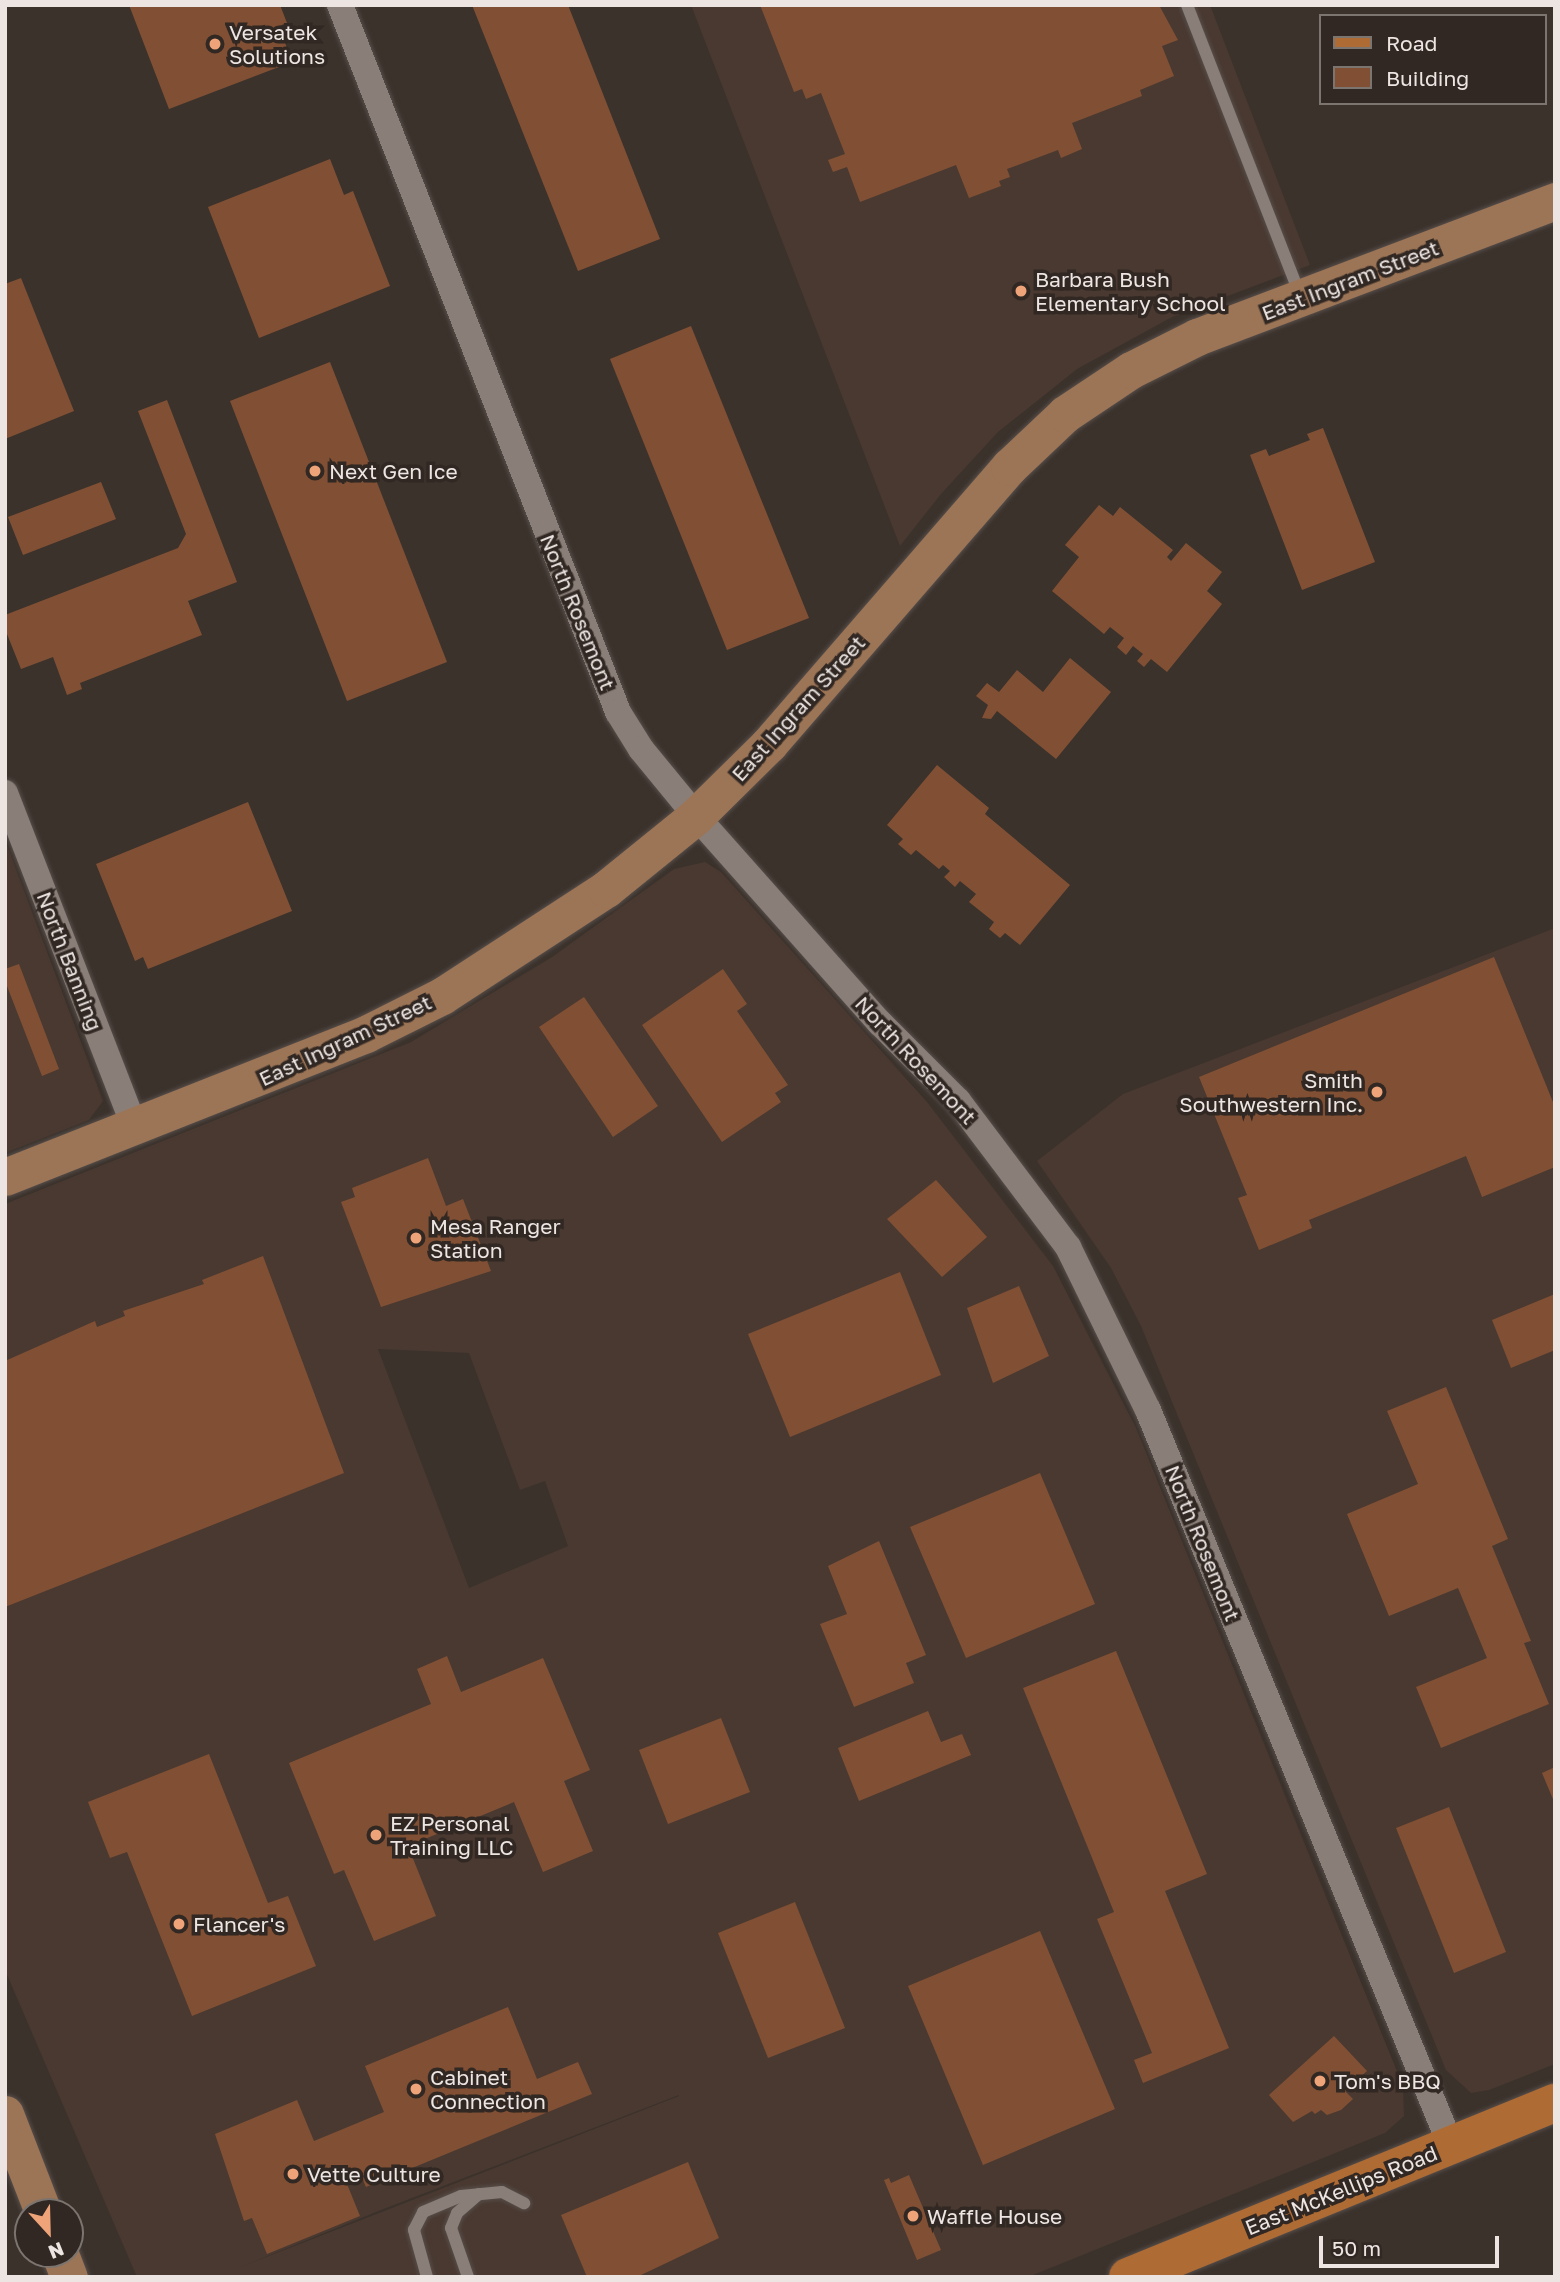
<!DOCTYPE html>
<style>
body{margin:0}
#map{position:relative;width:1560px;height:2282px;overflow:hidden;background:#3b322c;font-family:"Golos Text",sans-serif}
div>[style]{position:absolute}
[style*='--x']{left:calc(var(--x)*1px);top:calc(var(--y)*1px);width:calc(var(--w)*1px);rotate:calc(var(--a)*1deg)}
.built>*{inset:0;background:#493931}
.building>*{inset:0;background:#815034}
.roads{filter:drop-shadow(0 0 2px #574e4a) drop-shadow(0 0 2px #574e4a)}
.lane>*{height:12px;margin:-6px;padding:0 6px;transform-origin:6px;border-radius:6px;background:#8a7e78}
.street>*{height:26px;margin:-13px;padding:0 13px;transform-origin:13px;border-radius:13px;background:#8a7e78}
.secondary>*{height:37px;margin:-18.5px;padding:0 18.5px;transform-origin:18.5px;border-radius:18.5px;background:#9c7456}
.primary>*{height:38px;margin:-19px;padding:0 19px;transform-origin:19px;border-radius:19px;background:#af6b34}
.dots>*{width:19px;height:19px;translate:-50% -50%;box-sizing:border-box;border:4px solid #312823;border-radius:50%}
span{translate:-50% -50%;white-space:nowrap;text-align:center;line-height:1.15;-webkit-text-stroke:7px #312823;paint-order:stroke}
.poi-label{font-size:21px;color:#ece5e2}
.left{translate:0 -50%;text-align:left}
.right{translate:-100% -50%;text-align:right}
.street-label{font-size:21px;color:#ece5e2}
.frame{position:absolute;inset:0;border:7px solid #ece5e2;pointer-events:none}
.legend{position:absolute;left:1319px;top:14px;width:228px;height:91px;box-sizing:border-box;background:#312823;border:2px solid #7c746f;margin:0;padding:9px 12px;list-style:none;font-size:21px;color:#ece5e2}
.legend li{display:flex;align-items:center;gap:14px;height:35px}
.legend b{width:35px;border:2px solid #7c746f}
.north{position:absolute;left:14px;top:2198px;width:70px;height:70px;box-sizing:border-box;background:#312823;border:2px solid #7c746f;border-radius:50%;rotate:158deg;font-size:19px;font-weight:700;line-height:28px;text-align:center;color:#ece5e2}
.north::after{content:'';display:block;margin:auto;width:24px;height:32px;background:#efa378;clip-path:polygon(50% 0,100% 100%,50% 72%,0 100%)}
.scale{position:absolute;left:1319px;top:2236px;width:180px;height:32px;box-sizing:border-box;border:4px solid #ece5e2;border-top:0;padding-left:9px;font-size:21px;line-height:24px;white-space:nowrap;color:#ece5e2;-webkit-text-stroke:5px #312823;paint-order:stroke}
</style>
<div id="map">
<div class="built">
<i style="clip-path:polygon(691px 5px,1210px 5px,1310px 265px,1172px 317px,1077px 369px,998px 432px,941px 494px,900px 546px)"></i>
<i style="clip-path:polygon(5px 840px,103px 1101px,89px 1120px,5px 1153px)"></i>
<i style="clip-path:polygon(evenodd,705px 862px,721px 872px,927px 1102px,1053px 1266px,1136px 1428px,1403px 2086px,1404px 2116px,1385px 2133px,1028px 2277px,137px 2277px,5px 1970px,5px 1204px,411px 1042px,552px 957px,674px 869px,705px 862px,378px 1349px,469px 1353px,520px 1490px,545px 1481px,568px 1546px,469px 1588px,378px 1349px,705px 862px,679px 2095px,679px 2096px,238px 2268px,381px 2210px,679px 2095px)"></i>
<i style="clip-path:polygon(1555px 928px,1555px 2064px,1489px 2090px,1471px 2093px,1446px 2070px,1141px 1326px,1111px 1268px,1037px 1161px,1123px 1094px)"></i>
</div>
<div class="building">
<i style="clip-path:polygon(129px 5px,280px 5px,287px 23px,279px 26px,292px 62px,169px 109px)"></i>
<i style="clip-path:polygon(472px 5px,568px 5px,660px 239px,578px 271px)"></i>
<i style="clip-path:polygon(760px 5px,1159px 5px,1178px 40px,1162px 46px,1174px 76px,1140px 90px,1142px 96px,1072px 123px,1082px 149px,1061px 158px,1058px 150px,1007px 169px,1010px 177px,999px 181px,1001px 186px,969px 198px,956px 165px,860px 202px,847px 167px,833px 172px,828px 160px,845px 154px,821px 93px,806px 99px,802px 89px,794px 92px)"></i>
<i style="clip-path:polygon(330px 159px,344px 195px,353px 191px,390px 286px,259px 338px,208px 207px)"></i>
<i style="clip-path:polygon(21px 278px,74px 411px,5px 439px,5px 284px)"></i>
<i style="clip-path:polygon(691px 326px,809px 618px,727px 650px,610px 359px)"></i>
<i style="clip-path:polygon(330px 362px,447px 662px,347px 701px,230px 401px)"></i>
<i style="clip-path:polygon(167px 400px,237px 582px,188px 601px,202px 635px,80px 683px,82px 689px,67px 695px,53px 657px,21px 669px,5px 629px,5px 615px,178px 548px,186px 534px,138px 411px)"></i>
<i style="clip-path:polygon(1323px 428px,1375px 562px,1302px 590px,1250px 455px,1266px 449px,1269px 456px,1310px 440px,1307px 434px)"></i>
<i style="clip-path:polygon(101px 482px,116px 519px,23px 555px,8px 517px)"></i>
<i style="clip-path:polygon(1099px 505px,1113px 516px,1120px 507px,1173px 550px,1167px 557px,1171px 561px,1186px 543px,1222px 572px,1207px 591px,1222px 604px,1167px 672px,1151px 659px,1144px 667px,1137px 661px,1143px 654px,1133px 646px,1126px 655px,1117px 647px,1124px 638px,1110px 627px,1104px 634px,1052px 591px,1079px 557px,1065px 545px)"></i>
<i style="clip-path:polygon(1070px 658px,1111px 692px,1056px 759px,997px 711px,991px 719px,982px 718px,988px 705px,976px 696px,987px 683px,999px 692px,1017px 670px,1043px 692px)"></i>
<i style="clip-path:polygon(937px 765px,989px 808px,985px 814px,1070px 885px,1020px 945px,1005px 933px,1000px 938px,989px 929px,994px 922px,969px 902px,976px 894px,960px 881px,955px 887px,944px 877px,950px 871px,943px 865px,939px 869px,916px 850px,911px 855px,898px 844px,903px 839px,887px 825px)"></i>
<i style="clip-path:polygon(248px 802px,292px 911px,148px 969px,143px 957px,135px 961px,96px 864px)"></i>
<i style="clip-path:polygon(1494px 957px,1555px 1107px,1555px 1167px,1482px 1197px,1466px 1156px,1309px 1220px,1312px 1228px,1259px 1250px,1238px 1198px,1247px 1195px,1199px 1077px)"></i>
<i style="clip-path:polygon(19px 964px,59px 1069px,42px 1076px,5px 981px,5px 969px)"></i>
<i style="clip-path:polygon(723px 969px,747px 1004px,737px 1011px,788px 1085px,775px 1093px,781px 1102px,722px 1142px,642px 1025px)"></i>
<i style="clip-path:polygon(584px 997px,658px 1106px,613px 1137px,539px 1027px)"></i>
<i style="clip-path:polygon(428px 1158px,446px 1206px,463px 1199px,491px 1271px,381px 1307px,341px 1202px,355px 1197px,352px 1188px)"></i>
<i style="clip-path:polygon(936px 1180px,987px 1237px,942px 1277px,887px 1219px)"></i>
<i style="clip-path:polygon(263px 1256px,344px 1473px,5px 1607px,5px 1361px,95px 1321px,97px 1327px,125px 1316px,123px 1311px,204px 1284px,202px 1280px)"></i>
<i style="clip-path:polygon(900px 1272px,941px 1375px,790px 1437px,748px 1334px)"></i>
<i style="clip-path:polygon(1019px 1286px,1049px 1356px,993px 1383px,967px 1308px)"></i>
<i style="clip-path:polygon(1555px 1294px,1555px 1350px,1511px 1368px,1492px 1320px)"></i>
<i style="clip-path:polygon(1446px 1387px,1508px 1539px,1492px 1546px,1531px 1641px,1524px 1643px,1549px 1704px,1441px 1748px,1416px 1687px,1487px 1658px,1458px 1588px,1389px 1616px,1347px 1514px,1418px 1484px,1387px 1411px)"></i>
<i style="clip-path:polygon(1040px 1473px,1095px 1604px,966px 1658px,910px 1527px)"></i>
<i style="clip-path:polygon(879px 1541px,926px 1655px,906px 1663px,914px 1683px,854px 1707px,820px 1624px,847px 1614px,828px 1566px)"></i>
<i style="clip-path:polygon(1116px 1651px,1207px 1874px,1165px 1891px,1229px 2048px,1143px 2083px,1134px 2060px,1152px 2053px,1097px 1919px,1114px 1912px,1023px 1688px)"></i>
<i style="clip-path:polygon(447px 1656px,461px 1692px,543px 1658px,590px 1770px,564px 1781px,593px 1851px,543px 1872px,514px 1802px,408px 1846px,436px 1916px,374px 1941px,344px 1870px,334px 1874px,289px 1763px,431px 1704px,417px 1669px)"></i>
<i style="clip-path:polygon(928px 1711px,941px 1742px,962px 1734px,971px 1755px,859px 1801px,838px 1748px)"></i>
<i style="clip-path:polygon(721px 1718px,750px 1792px,668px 1824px,639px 1750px)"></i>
<i style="clip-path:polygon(209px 1754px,268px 1903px,288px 1896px,316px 1966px,192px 2016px,127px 1852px,110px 1858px,88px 1802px)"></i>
<i style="clip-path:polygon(1555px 1767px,1555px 1804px,1542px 1773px)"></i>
<i style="clip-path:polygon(1449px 1807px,1506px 1952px,1454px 1973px,1396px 1828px)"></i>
<i style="clip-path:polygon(795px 1902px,845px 2028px,768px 2058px,718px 1933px)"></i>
<i style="clip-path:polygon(1040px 1931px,1115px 2109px,983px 2165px,908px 1986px)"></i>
<i style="clip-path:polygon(508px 2007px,537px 2079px,578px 2062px,592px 2094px,366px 2187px,362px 2178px,347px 2184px,360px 2216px,267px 2254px,252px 2218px,244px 2221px,215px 2134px,297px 2100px,314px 2141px,384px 2112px,365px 2066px)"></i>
<i style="clip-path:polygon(1334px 2036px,1367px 2071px,1345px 2091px,1353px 2099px,1341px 2110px,1327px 2115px,1321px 2110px,1315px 2114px,1312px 2111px,1293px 2122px,1269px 2095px)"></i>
<i style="clip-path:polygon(688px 2162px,719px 2238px,641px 2275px,587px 2277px,561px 2215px)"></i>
<i style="clip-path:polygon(909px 2175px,941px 2250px,917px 2260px,884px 2180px,889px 2178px,891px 2183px)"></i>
</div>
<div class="roads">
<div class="lane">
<i style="--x:1187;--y:5;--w:311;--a:68.7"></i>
<i style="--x:427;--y:2277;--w:49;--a:-105.5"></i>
<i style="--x:414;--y:2230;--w:20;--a:-63"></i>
<i style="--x:423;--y:2212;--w:41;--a:-22.8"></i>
<i style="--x:461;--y:2196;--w:41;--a:-5.6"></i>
<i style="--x:502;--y:2192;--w:25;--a:27"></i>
<i style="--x:468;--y:2277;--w:52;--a:-109.1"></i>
<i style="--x:451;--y:2228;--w:16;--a:-68"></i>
<i style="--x:457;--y:2213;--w:29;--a:-41"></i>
</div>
<div class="street">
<i style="--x:340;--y:5;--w:760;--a:68.53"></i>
<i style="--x:618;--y:712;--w:44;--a:58.1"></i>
<i style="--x:641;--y:749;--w:87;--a:50.6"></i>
<i style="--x:696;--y:816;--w:277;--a:48.4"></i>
<i style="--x:880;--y:1023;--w:110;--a:45"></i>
<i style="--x:958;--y:1101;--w:183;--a:53"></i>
<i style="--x:1068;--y:1247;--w:182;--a:63.9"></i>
<i style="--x:1148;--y:1410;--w:796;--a:67.62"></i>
<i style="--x:5;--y:793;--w:359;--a:68.8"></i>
</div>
<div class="secondary">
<i style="--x:5;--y:1177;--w:388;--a:-21.6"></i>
<i style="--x:366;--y:1034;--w:85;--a:-26.6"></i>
<i style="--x:442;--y:996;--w:196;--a:-33.1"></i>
<i style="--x:606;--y:889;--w:116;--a:-39"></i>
<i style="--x:696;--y:816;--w:103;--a:-44.6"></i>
<i style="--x:769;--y:744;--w:367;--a:-49.1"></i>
<i style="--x:1009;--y:467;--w:77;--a:-43.4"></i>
<i style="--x:1065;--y:414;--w:79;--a:-33.7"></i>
<i style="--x:1131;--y:370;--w:74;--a:-26.6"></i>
<i style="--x:1197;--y:337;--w:383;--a:-20.8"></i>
<i style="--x:5;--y:2114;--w:105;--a:68.8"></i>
<i style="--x:60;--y:2254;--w:25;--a:69"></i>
</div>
<div class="primary">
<i style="--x:1128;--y:2277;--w:461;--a:-22.2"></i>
</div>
</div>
<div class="dots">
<i style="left:215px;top:44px;background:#efa378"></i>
<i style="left:1021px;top:291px;background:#efa378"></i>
<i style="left:315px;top:471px;background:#efa378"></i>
<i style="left:1377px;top:1092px;background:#efa378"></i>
<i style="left:416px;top:1238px;background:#efa378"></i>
<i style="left:376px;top:1835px;background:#efa378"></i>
<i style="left:179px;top:1924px;background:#efa378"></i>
<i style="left:1320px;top:2081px;background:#efa378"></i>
<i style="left:416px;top:2089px;background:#efa378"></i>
<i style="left:293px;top:2174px;background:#efa378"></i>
<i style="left:913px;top:2216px;background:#efa378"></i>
</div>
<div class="poi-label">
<span class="left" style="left:229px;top:44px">Versatek<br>Solutions</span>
<span class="left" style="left:1035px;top:291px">Barbara Bush<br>Elementary School</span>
<span class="left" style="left:329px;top:471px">Next Gen Ice</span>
<span class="right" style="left:1363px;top:1092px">Smith<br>Southwestern Inc.</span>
<span class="left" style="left:430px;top:1238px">Mesa Ranger<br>Station</span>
<span class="left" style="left:390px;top:1835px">EZ Personal<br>Training LLC</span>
<span class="left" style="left:193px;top:1924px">Flancer's</span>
<span class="left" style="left:430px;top:2089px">Cabinet<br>Connection</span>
<span class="left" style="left:1334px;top:2081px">Tom's BBQ</span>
<span class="left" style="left:307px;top:2174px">Vette Culture</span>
<span class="left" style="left:927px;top:2216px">Waffle House</span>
</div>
<div class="street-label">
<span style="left:1350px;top:280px;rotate:-21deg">East Ingram Street</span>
<span style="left:578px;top:612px;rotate:68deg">North Rosemont</span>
<span style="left:798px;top:708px;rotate:-48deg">East Ingram Street</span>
<span style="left:70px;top:961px;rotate:69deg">North Banning</span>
<span style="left:345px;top:1040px;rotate:-25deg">East Ingram Street</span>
<span style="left:916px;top:1060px;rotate:47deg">North Rosemont</span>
<span style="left:1203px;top:1543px;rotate:68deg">North Rosemont</span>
<span style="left:1341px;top:2190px;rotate:-22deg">East McKellips Road</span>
</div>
<div class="frame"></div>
<ul class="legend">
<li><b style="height:9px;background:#af6b34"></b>Road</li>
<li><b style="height:19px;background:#815034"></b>Building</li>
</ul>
<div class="north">N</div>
<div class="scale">50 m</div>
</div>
